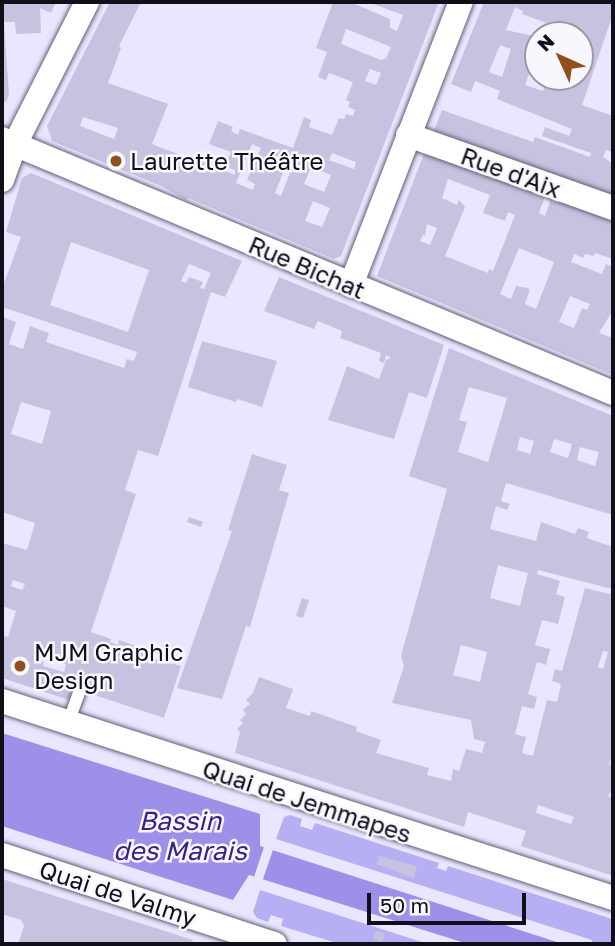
<!DOCTYPE html>
<meta charset="utf-8">
<style>
body{margin:0}
#map{position:relative;width:615px;height:946px;overflow:hidden;background:#e9e7ff;font-family:"Golos Text",sans-serif}
div>[style]{position:absolute}
[style*='--x']{left:calc(var(--x)*1px);top:calc(var(--y)*1px);width:calc(var(--w)*1px);rotate:calc(var(--a)*1deg)}
.green>*{inset:0;background:#b6aff3}
.water>*{inset:0;background:#9c90e8}
.pier>*{inset:0;background:#e9e7ff}
.building>*{inset:0;background:#c5c3df}
.roads{filter:drop-shadow(0 0 2px #615f77) drop-shadow(0 0 2px #615f77)}
.service>*{height:12px;margin:-6px;padding:0 6px;transform-origin:6px;border-radius:6px;background:#fff}
.minor>*{height:24px;margin:-12px;padding:0 12px;transform-origin:12px;border-radius:12px;background:#fff}
.dots>*{width:19px;height:19px;translate:-50% -50%;box-sizing:border-box;border:4px solid #f7f7fd;border-radius:50%}
span{translate:-50% -50%;white-space:nowrap;text-align:center;line-height:1.15;-webkit-text-stroke:5px #f7f7fd;paint-order:stroke}
.poi-label{font-size:24px;color:#100f19}
.left{translate:0 -50%;text-align:left}
.street-label{font-size:24px;color:#100f19}
.water-label{font-size:26px;color:#3c1e84;font-style:italic}
.frame{position:absolute;inset:0;border:4px solid #100f19;pointer-events:none}
.north{position:absolute;left:524px;top:21px;width:70px;height:70px;box-sizing:border-box;background:#f7f7fd;border:2px solid #9b9aa2;border-radius:50%;rotate:315deg;font-size:19px;font-weight:700;line-height:28px;text-align:center;color:#100f19}
.north::after{content:'';display:block;margin:auto;width:24px;height:32px;background:#904f1c;clip-path:polygon(50% 0,100% 100%,50% 72%,0 100%)}
.scale{position:absolute;left:367px;top:893px;width:159px;height:32px;box-sizing:border-box;border:4px solid #100f19;border-top:0;padding-left:9px;font-size:21px;line-height:24px;white-space:nowrap;color:#100f19;-webkit-text-stroke:5px #f7f7fd;paint-order:stroke}
</style>
<div id="map">
<div class="green">
<i style="clip-path:polygon(290px 815px,302px 819px,300px 826px,312px 830px,315px 823px,439px 863px,437px 868px,446px 871px,448px 866px,609px 918px,613px 920px,613px 944px,592px 944px,592px 940px,276px 839px,284px 817px)"></i>
<i style="clip-path:polygon(260px 890px,428px 944px,340px 944px,281px 926px,283px 919px,271px 915px,268px 922px,257px 918px,253px 912px)"></i>
</div>
<div class="water">
<i style="clip-path:polygon(2px 733px,260px 814px,260px 846px,563px 944px,468px 944px,249px 875px,233px 900px,2px 826px)"></i>
</div>
<div class="pier">
<i style="clip-path:polygon(265px 844px,274px 847px,262px 882px,253px 880px)"></i>
</div>
<div class="building">
<i style="clip-path:polygon(2px 2px,56px 2px,51px 13px,40px 8px,41px 33px,16px 34px,15px 22px,4px 22px,9px 95px,6px 102px,2px 102px)"></i>
<i style="clip-path:polygon(evenodd,110px 2px,141px 2px,119px 46px,121px 48px,108px 83px,168px 104px,152px 144px,201px 163px,203px 158px,207px 159px,206px 163px,235px 175px,235px 170px,229px 168px,227px 162px,231px 152px,209px 144px,218px 121px,233px 127px,231px 131px,238px 135px,240px 129px,293px 148px,304px 117px,311px 120px,309px 127px,332px 135px,339px 118px,344px 119px,346px 114px,353px 116px,355px 110px,348px 107px,350px 102px,346px 100px,353px 82px,329px 73px,326px 80px,318px 77px,327px 52px,316px 48px,333px 2px,350px 2px,390px 19px,390px 28px,397px 31px,403px 15px,368px 2px,439px 2px,341px 256px,334px 259px,188px 198px,186px 200px,161px 186px,52px 141px,47px 126px,110px 2px,346px 29px,391px 47px,386px 58px,381px 60px,341px 44px,346px 29px,110px 2px,370px 69px,381px 73px,376px 85px,365px 81px,370px 69px,110px 2px,83px 117px,118px 128px,114px 139px,80px 126px,83px 117px,110px 2px,252px 144px,261px 148px,247px 180px,255px 184px,253px 190px,236px 183px,252px 144px,110px 2px,332px 153px,356px 162px,354px 169px,329px 160px,332px 153px,110px 2px,281px 161px,293px 165px,281px 196px,275px 193px,284px 170px,279px 168px,281px 161px,110px 2px,311px 167px,331px 175px,324px 192px,304px 184px,311px 167px,110px 2px,313px 201px,330px 208px,322px 227px,305px 221px,313px 201px)"></i>
<i style="clip-path:polygon(evenodd,484px 2px,613px 2px,613px 14px,582px 105px,613px 116px,613px 152px,606px 150px,603px 157px,613px 164px,613px 196px,432px 135px,442px 110px,533px 142px,535px 137px,590px 157px,591px 153px,542px 136px,545px 127px,569px 136px,572px 129px,497px 99px,500px 91px,475px 81px,471px 92px,451px 84px,484px 2px,515px 7px,523px 11px,522px 14px,552px 25px,548px 35px,580px 35px,580px 77px,548px 77px,543px 91px,525px 85px,533px 63px,538px 65px,538px 37px,506px 30px,515px 7px,484px 2px,500px 45px,511px 49px,502px 77px,489px 72px,500px 45px)"></i>
<i style="clip-path:polygon(evenodd,425px 151px,546px 194px,539px 213px,545px 216px,552px 196px,613px 218px,613px 259px,595px 253px,594px 256px,585px 254px,583px 258px,574px 254px,571px 262px,602px 274px,606px 264px,613px 267px,613px 310px,599px 333px,613px 338px,613px 375px,377px 276px,425px 151px,448px 179px,490px 195px,483px 213px,505px 221px,508px 212px,515px 215px,493px 271px,489px 269px,488px 273px,445px 256px,465px 207px,459px 200px,457px 205px,442px 198px,448px 179px,425px 151px,427px 224px,437px 228px,430px 245px,420px 241px,423px 235px,425px 236px,427px 224px,425px 151px,519px 248px,554px 262px,536px 309px,525px 304px,530px 289px,527px 288px,516px 286px,511px 299px,500px 294px,519px 248px,425px 151px,570px 296px,590px 304px,587px 310px,582px 308px,574px 328px,559px 322px,570px 296px)"></i>
<i style="clip-path:polygon(evenodd,31px 173px,242px 261px,225px 297px,211px 292px,158px 456px,138px 450px,125px 490px,136px 494px,91px 632px,111px 639px,110px 642px,118px 645px,119px 640px,147px 650px,146px 653px,156px 659px,181px 666px,164px 718px,73px 688px,69px 700px,2px 678px,2px 635px,8px 637px,16px 611px,2px 606px,2px 543px,27px 550px,35px 523px,2px 512px,2px 317px,16px 322px,9px 344px,23px 349px,30px 326px,49px 333px,46px 342px,124px 368px,127px 359px,134px 361px,137px 352px,2px 307px,2px 289px,21px 237px,6px 232px,22px 178px,31px 173px,71px 242px,149px 270px,128px 332px,50px 305px,71px 242px,31px 173px,189px 264px,211px 273px,204px 289px,200px 288px,203px 282px,189px 277px,186px 283px,181px 281px,189px 264px,31px 173px,21px 402px,51px 411px,42px 444px,11px 434px,21px 402px,31px 173px,13px 580px,25px 584px,22px 590px,11px 586px,13px 580px,31px 173px,43px 656px,66px 664px,64px 672px,43px 666px,44px 662px,37px 660px,43px 656px)"></i>
<i style="clip-path:polygon(279px 277px,444px 345px,427px 398px,409px 392px,394px 439px,328px 420px,347px 366px,379px 379px,386px 360px,391px 358px,386px 355px,384px 363px,379px 361px,381px 353px,340px 338px,342px 331px,318px 321px,314px 329px,264px 311px)"></i>
<i style="clip-path:polygon(202px 341px,277px 361px,262px 407px,237px 399px,236px 402px,188px 387px)"></i>
<i style="clip-path:polygon(evenodd,449px 348px,613px 416px,613px 515px,506px 483px,501px 501px,510px 504px,507px 510px,496px 506px,490px 529px,536px 541px,541px 522px,575px 534px,578px 528px,589px 532px,587px 538px,613px 547px,613px 750px,609px 765px,613px 766px,613px 789px,608px 796px,613px 798px,613px 876px,521px 846px,526px 831px,468px 812px,464px 827px,235px 753px,240px 732px,237px 729px,243px 723px,240px 720px,246px 714px,243px 710px,250px 704px,246px 700px,253px 693px,259px 677px,293px 689px,286px 708px,310px 716px,311px 711px,357px 727px,356px 731px,381px 740px,376px 753px,429px 768px,427px 775px,451px 781px,453px 769px,459px 771px,466px 749px,482px 753px,485px 742px,474px 739px,471px 720px,392px 703px,404px 666px,401px 656px,447px 489px,409px 476px,449px 348px,469px 387px,507px 398px,488px 462px,458px 452px,467px 422px,459px 420px,469px 387px,449px 348px,520px 437px,534px 441px,530px 454px,517px 450px,520px 437px,449px 348px,554px 439px,572px 444px,568px 458px,550px 452px,554px 439px,449px 348px,580px 447px,599px 452px,595px 466px,577px 460px,580px 447px,449px 348px,498px 565px,528px 573px,520px 606px,490px 598px,498px 565px,449px 348px,538px 570px,612px 589px,610px 594px,585px 588px,562px 671px,555px 669px,552px 681px,561px 684px,557px 702px,547px 700px,533px 756px,522px 753px,526px 737px,515px 734px,522px 706px,534px 709px,537px 697px,528px 694px,537px 662px,546px 665px,550px 649px,535px 645px,542px 620px,558px 624px,565px 597px,556px 594px,560px 581px,537px 574px,538px 570px,449px 348px,461px 645px,487px 652px,480px 682px,453px 675px,461px 645px,449px 348px,603px 651px,608px 652px,603px 669px,598px 667px,603px 651px,449px 348px,538px 805px,574px 817px,571px 824px,536px 813px,538px 805px)"></i>
<i style="clip-path:polygon(252px 454px,287px 465px,279px 490px,289px 493px,250px 627px,246px 626px,222px 699px,177px 688px,232px 531px,228px 530px)"></i>
<i style="clip-path:polygon(189px 517px,203px 522px,201px 527px,187px 522px)"></i>
<i style="clip-path:polygon(302px 598px,309px 600px,303px 618px,296px 616px)"></i>
<i style="clip-path:polygon(379px 856px,417px 866px,414px 879px,377px 864px)"></i>
<i style="clip-path:polygon(2px 879px,193px 940px,192px 944px,18px 944px,24px 926px,21px 920px,2px 914px)"></i>
<i style="clip-path:polygon(376px 931px,385px 933px,382px 942px,373px 939px)"></i>
</div>
<div class="roads">
<div class="service">
<i style="--x:68;--y:723;--w:35;--a:-70"></i>
</div>
<div class="minor">
<i style="--x:408;--y:135;--w:218;--a:19.6"></i>
<i style="--x:2;--y:139;--w:662;--a:22.57"></i>
<i style="--x:2;--y:180;--w:38;--a:-70"></i>
<i style="--x:15;--y:144;--w:159;--a:-63.1"></i>
<i style="--x:351;--y:285;--w:304;--a:-68.8"></i>
<i style="--x:2;--y:701;--w:642;--a:17.87"></i>
<i style="--x:2;--y:855;--w:287;--a:18.1"></i>
</div>
</div>
<div class="dots">
<i style="left:116px;top:161px;background:#904f1c"></i>
<i style="left:20px;top:666px;background:#904f1c"></i>
</div>
<div class="poi-label">
<span class="left" style="left:130px;top:161px">Laurette Théâtre</span>
<span class="left" style="left:34px;top:666px">MJM Graphic<br>Design</span>
</div>
<div class="street-label">
<span style="left:511px;top:172px;rotate:20deg">Rue d'Aix</span>
<span style="left:307px;top:267px;rotate:23deg">Rue Bichat</span>
<span style="left:307px;top:801px;rotate:18deg">Quai de Jemmapes</span>
<span style="left:118px;top:893px;rotate:18deg">Quai de Valmy</span>
</div>
<div class="water-label">
<span style="left:180px;top:836px">Bassin<br>des Marais</span>
</div>
<div class="frame"></div>
<div class="north">N</div>
<div class="scale">50 m</div>
</div>
